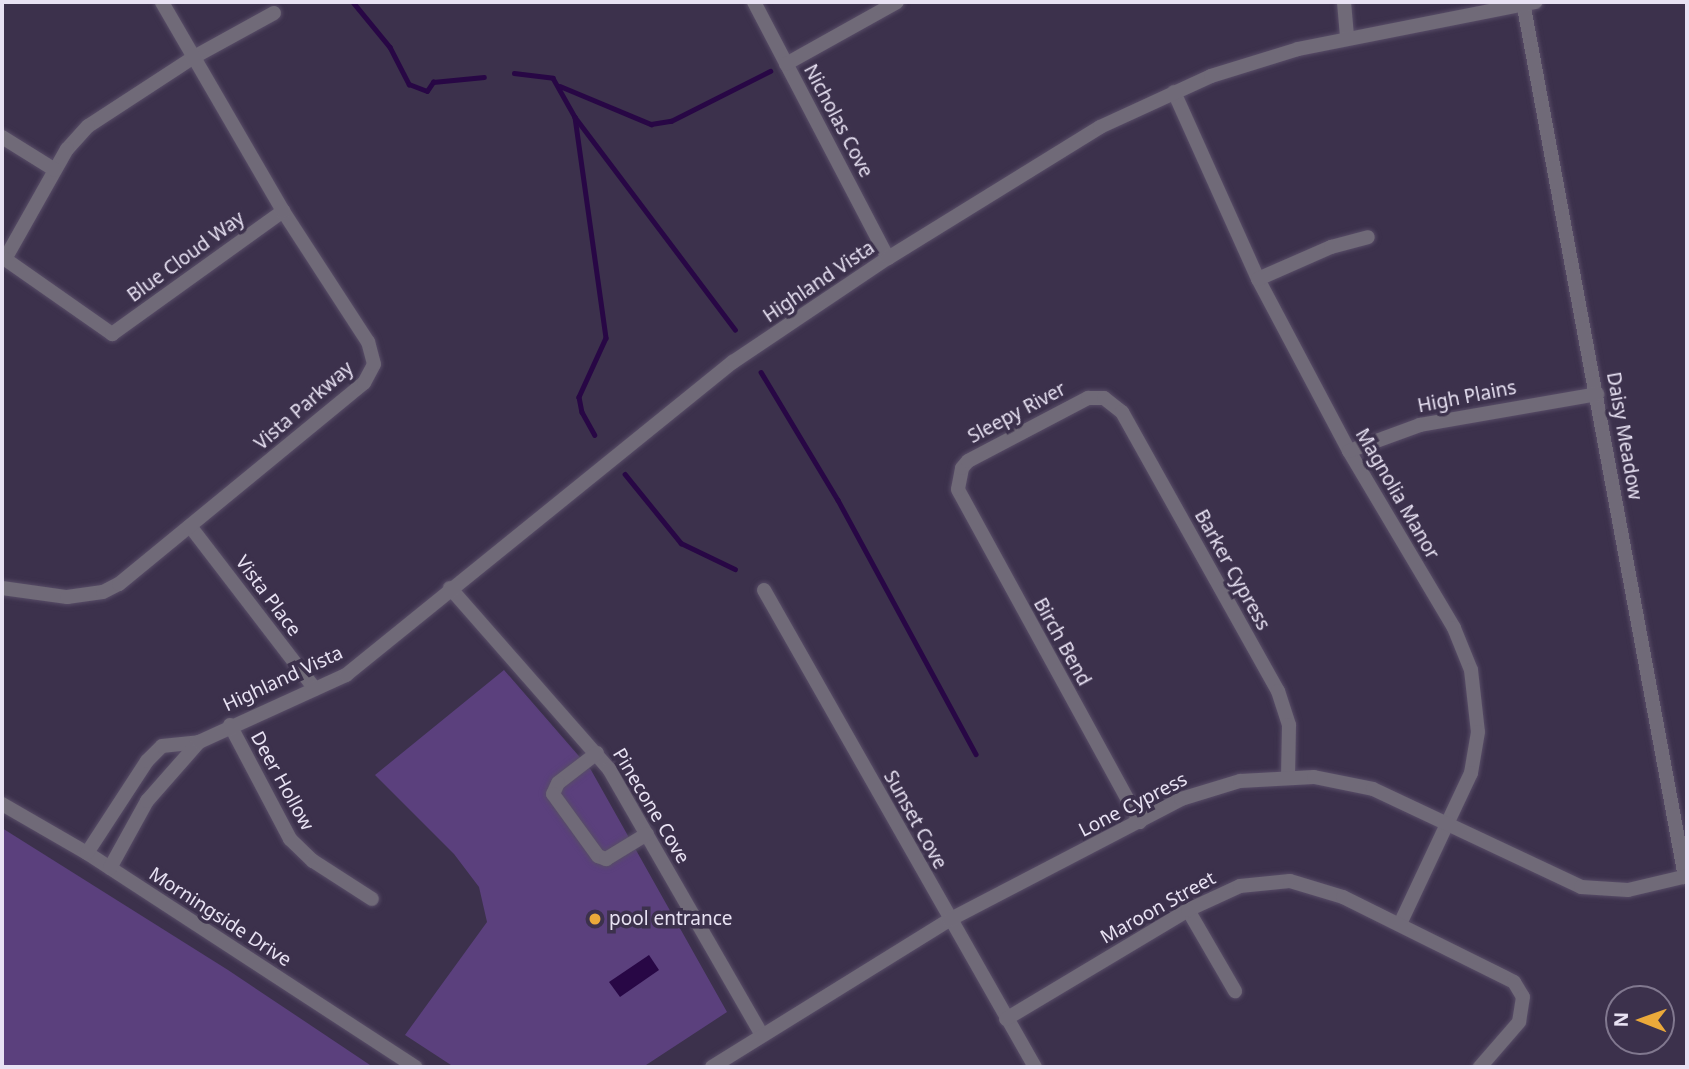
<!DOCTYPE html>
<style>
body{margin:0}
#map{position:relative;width:1689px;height:1069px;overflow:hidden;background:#3c314c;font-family:"Noto Sans",sans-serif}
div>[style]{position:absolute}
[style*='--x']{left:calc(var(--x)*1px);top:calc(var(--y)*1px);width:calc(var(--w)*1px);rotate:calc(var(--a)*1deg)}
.green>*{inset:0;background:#5b407d}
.water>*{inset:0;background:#280745}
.stream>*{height:4.5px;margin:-2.25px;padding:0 2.25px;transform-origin:2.25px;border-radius:2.25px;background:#280745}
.roads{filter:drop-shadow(0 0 2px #584d67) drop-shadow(0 0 2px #584d67)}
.minor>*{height:14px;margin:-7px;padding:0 7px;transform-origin:7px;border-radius:7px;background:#706a78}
.dots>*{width:19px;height:19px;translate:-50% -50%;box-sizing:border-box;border:4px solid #3c314c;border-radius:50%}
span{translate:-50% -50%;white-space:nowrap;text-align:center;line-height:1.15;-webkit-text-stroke:7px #3c314c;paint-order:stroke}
.street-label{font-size:19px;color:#e8e2f3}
.poi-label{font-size:19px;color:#e8e2f3}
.left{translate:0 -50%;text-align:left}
.frame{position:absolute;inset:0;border:4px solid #e8e2f3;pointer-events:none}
.north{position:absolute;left:1605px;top:985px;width:70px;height:70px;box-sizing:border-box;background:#3c314c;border:2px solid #81788f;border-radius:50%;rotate:271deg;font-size:19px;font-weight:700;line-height:28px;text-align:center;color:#e8e2f3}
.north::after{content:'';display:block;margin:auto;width:24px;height:32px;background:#eba93a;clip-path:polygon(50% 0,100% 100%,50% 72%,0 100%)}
</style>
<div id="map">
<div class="green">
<i style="clip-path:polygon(504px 670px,591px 770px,727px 1012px,643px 1067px,454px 1067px,405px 1035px,487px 922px,479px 887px,454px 854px,375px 775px)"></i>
<i style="clip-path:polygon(2px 828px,228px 970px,373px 1067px,2px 1067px)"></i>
</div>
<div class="water">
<i style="clip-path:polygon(649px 955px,659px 970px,620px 997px,609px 982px)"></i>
</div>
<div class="stream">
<i style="--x:353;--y:2;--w:58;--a:50.6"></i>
<i style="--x:390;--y:47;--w:42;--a:62.8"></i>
<i style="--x:409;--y:84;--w:19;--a:21"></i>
<i style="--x:427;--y:91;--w:11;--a:-56"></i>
<i style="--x:433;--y:82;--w:51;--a:-5.6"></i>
<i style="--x:514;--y:73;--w:39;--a:7"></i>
<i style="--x:553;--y:78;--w:45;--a:60.6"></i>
<i style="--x:575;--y:117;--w:223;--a:82"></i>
<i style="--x:606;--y:338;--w:65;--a:114.6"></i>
<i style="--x:579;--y:397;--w:15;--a:79"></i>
<i style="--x:582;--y:412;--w:26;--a:61"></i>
<i style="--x:560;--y:86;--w:99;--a:22.7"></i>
<i style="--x:651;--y:124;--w:20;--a:-9"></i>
<i style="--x:671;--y:121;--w:111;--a:-26.8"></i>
<i style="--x:575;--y:117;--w:266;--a:53"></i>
<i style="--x:761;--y:372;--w:149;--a:59"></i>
<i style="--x:838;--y:500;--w:289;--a:61.5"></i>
<i style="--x:625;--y:474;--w:89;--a:50.9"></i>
<i style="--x:681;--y:543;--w:60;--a:25.7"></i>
</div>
<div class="roads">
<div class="minor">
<i style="--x:754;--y:2;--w:289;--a:62.4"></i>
<i style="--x:1344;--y:2;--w:35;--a:85"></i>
<i style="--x:1523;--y:2;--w:890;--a:79.51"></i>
<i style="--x:274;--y:13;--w:91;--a:151.2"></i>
<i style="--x:194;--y:57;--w:126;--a:146.9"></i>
<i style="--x:88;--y:126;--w:31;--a:132"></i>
<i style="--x:67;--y:149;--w:126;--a:119.4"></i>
<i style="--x:5;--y:259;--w:131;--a:35"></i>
<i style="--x:112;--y:334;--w:211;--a:-35.7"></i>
<i style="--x:786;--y:64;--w:127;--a:-29.2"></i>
<i style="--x:1174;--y:92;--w:205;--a:65.8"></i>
<i style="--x:1258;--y:279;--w:195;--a:62.1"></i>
<i style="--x:1349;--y:451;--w:206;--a:59.3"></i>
<i style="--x:1454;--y:628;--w:45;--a:68"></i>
<i style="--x:1471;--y:670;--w:62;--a:83.6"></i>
<i style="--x:1478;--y:732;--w:42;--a:99.7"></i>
<i style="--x:1471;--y:773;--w:167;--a:115.2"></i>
<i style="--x:2;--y:137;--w:62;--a:31.9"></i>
<i style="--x:1258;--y:279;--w:80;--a:-23.7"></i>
<i style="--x:1331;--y:247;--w:38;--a:-15"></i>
<i style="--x:1349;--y:451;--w:76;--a:-20.1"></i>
<i style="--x:1420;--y:425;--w:180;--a:-9.9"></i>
<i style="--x:190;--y:526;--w:205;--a:52.5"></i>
<i style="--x:2;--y:588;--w:66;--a:7.9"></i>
<i style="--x:67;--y:597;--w:36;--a:-8"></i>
<i style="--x:103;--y:592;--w:18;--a:-27"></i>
<i style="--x:119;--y:584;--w:317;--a:-39.4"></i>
<i style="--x:364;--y:383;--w:21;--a:-62"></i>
<i style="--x:374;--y:364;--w:23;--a:-105"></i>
<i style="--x:368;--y:342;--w:156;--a:-123"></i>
<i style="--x:283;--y:211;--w:241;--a:-120.1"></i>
<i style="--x:450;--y:588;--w:241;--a:48.7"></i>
<i style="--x:609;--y:769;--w:305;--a:60.1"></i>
<i style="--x:764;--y:590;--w:549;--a:60.4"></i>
<i style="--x:230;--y:725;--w:129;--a:62.2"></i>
<i style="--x:290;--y:839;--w:32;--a:44"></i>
<i style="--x:313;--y:861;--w:70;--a:32.8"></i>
<i style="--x:597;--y:753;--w:49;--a:142.4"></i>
<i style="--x:558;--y:783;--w:12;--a:114"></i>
<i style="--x:553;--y:794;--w:77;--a:54"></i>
<i style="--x:598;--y:856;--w:9;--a:21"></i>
<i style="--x:606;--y:859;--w:48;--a:-31.4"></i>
<i style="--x:2;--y:804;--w:98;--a:30"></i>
<i style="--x:87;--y:853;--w:392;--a:33.1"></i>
<i style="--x:1140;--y:822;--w:379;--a:-118.7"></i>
<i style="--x:958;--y:489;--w:21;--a:-79"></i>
<i style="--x:962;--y:468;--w:9;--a:-49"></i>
<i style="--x:968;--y:461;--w:136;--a:-27.7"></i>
<i style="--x:1088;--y:398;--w:16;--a:0"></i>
<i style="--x:1104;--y:398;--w:23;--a:38"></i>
<i style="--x:1122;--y:412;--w:320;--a:60.8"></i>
<i style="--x:1278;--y:691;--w:36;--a:72"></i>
<i style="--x:1289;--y:725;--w:51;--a:91.1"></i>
<i style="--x:87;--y:853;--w:110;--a:-56.9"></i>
<i style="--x:147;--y:761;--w:21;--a:-45"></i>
<i style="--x:162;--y:746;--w:37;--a:-6"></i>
<i style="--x:110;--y:868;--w:77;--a:-61.1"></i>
<i style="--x:147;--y:801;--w:79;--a:-48.6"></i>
<i style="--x:199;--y:742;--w:162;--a:-24.5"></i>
<i style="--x:346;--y:675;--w:498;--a:-39"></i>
<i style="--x:733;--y:362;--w:187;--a:-33.9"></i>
<i style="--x:888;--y:258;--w:249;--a:-31.7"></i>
<i style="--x:1100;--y:127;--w:122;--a:-24.7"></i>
<i style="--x:1211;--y:76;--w:91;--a:-17.2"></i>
<i style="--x:1298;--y:49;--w:242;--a:-11.2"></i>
<i style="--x:1188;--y:910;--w:94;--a:59.9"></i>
<i style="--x:1006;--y:1019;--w:212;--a:-30.9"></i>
<i style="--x:1188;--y:910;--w:57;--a:-24.8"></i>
<i style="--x:1240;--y:886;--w:50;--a:-5.7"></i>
<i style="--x:1290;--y:881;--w:55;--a:16.8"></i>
<i style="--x:1343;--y:897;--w:191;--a:26.4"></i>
<i style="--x:1514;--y:982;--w:17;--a:59"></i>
<i style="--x:1523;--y:997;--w:25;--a:99"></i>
<i style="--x:1519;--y:1022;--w:60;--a:130.9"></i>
<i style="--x:712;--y:1067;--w:279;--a:-31.8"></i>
<i style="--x:949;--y:920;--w:262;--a:-27.5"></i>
<i style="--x:1181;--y:799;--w:62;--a:-17"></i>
<i style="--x:1240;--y:781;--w:74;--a:-3.1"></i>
<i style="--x:1314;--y:777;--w:60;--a:11.5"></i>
<i style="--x:1373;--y:789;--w:230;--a:25.2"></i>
<i style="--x:1581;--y:887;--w:47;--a:3.7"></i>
<i style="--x:1628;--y:890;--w:61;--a:-13.3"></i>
</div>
</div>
<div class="dots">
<i style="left:595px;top:919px;background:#eba93a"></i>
</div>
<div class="street-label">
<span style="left:838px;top:121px;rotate:62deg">Nicholas Cove</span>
<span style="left:186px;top:257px;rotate:-36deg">Blue Cloud Way</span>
<span style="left:819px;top:282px;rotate:-34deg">Highland Vista</span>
<span style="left:1467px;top:397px;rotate:-11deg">High Plains</span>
<span style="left:304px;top:406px;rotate:-41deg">Vista Parkway</span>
<span style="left:1017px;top:413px;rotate:-28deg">Sleepy River</span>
<span style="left:1624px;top:436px;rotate:80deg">Daisy Meadow</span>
<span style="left:1397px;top:494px;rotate:60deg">Magnolia Manor</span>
<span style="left:1232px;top:570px;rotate:61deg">Barker Cypress</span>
<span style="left:268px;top:596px;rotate:53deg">Vista Place</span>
<span style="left:1062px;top:642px;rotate:61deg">Birch Bend</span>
<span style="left:283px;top:679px;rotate:-25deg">Highland Vista</span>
<span style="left:282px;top:781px;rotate:61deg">Deer Hollow</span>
<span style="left:1133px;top:805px;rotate:-27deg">Lone Cypress</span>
<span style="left:651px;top:806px;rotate:59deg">Pinecone Cove</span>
<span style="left:915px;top:820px;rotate:61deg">Sunset Cove</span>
<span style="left:1158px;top:908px;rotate:-29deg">Maroon Street</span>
<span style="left:220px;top:917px;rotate:33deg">Morningside Drive</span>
</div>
<div class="poi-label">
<span class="left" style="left:609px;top:919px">pool entrance</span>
</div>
<div class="frame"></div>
<div class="north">N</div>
</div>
